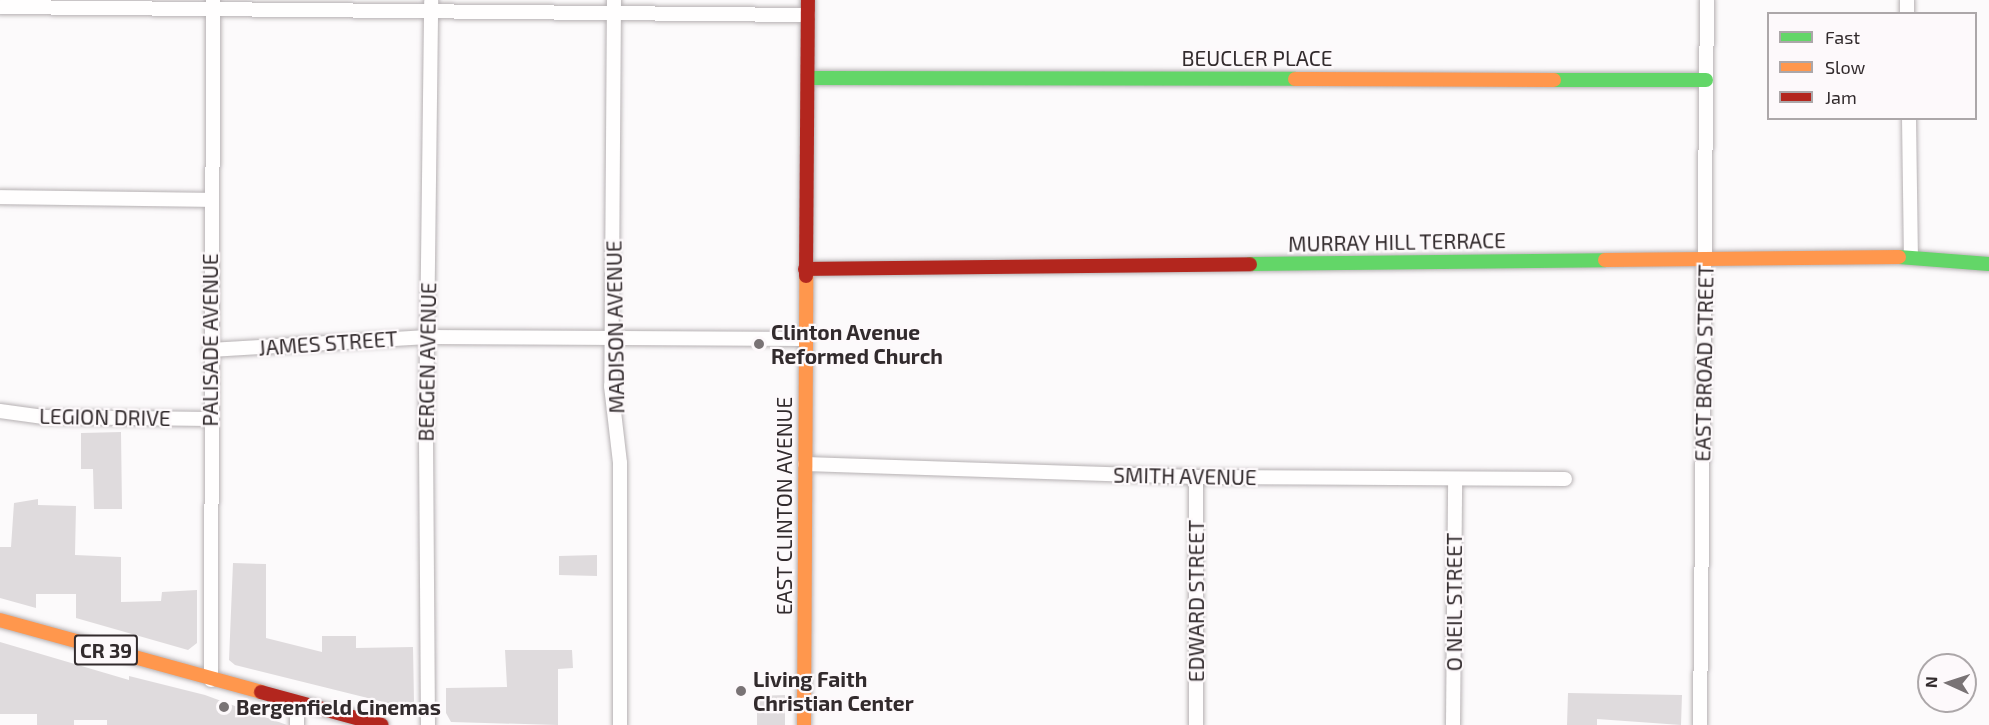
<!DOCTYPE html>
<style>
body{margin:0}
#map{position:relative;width:1989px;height:725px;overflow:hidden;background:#fcfafb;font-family:"Exo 2",sans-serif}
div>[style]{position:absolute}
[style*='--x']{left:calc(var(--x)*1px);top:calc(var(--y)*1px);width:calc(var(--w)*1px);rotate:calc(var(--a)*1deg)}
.building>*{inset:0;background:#dfdbdd}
.roads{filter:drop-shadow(0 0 2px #b6b1b3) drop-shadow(0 0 2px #b6b1b3)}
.street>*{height:14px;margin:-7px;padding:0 7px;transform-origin:7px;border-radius:7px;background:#fffefe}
.fast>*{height:14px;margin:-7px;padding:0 7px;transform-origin:7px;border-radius:7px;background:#63d668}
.slow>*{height:14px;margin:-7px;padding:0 7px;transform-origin:7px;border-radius:7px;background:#ff974d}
.jam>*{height:14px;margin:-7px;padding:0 7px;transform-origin:7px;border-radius:7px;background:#b3261e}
.dots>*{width:16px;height:16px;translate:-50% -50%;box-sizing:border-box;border:3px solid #fdf9fb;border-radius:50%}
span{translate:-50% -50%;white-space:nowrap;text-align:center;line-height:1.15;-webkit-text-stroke:4.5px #fdf9fb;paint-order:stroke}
.shield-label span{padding:2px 4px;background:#fdf9fb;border:2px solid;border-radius:4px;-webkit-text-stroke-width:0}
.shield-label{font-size:20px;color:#322b2d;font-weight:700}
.street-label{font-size:21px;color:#322b2d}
.poi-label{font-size:21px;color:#322b2d;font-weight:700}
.left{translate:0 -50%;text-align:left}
.legend{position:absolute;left:1767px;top:12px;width:210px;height:108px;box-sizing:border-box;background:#fdf9fb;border:2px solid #aca7a9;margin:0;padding:8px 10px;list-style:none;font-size:18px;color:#322b2d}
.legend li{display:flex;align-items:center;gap:12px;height:30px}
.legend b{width:30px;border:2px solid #aca7a9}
.north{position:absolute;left:1917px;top:653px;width:60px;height:60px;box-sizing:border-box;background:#fdf9fb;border:2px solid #aca7a9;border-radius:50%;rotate:273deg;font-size:16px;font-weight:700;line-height:24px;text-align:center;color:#322b2d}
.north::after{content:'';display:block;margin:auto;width:21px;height:27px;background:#797375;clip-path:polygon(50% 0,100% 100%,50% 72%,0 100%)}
</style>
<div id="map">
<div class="building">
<i style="clip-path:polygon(121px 432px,122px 509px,94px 509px,93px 469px,81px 469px,81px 433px)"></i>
<i style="clip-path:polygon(38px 499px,38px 505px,76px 506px,75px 555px,121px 557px,121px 602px,161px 601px,162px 592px,197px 590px,197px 643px,188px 650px,76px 618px,76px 594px,36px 594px,36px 608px,0 598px,0 547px,11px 547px,14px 503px)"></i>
<i style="clip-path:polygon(597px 555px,597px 576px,559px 575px,559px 556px)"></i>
<i style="clip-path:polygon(233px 563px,266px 564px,266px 638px,322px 652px,322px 636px,356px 636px,356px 648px,413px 647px,414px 703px,408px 708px,235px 665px,229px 660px)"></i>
<i style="clip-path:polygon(0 642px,129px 680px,129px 676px,205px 695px,287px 725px,107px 725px,107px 720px,74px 720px,74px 725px,37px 725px,37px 714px,0 714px)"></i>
<i style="clip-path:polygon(505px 650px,572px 650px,573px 668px,558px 669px,558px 725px,451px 722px,446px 713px,446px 688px,507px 687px)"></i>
<i style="clip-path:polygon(1568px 693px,1682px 695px,1681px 725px,1597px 719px,1597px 725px,1567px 725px)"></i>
<i style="clip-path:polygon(785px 695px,785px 725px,757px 725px,757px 696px)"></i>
</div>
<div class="roads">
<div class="street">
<i style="--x:614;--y:0;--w:386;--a:90.4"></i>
<i style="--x:611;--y:386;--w:78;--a:83.3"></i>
<i style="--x:620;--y:463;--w:262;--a:90"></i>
<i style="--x:1907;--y:0;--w:14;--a:90"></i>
<i style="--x:0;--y:7;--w:808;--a:0.57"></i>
<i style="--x:1909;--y:118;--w:139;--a:89.2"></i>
<i style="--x:0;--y:197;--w:211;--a:0.8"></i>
<i style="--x:210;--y:350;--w:218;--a:-3.4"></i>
<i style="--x:428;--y:337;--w:378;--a:0.3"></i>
<i style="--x:0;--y:411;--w:44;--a:7.8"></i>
<i style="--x:44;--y:417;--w:166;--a:0.7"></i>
<i style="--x:805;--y:464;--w:391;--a:1.9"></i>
<i style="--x:1196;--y:477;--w:369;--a:0.3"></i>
<i style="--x:1196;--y:477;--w:248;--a:90"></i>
<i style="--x:211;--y:680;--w:680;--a:-89.83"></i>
<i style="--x:297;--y:725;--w:22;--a:-90"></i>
<i style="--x:428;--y:725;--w:299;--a:-90.4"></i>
<i style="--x:426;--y:426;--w:425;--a:-89.3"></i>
<i style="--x:1453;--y:725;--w:246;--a:-89.5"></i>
<i style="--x:1700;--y:725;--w:725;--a:-89.45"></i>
</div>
<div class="fast">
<i style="--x:808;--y:78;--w:487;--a:0.1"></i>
<i style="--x:1554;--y:80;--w:152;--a:0"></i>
<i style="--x:1899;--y:257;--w:90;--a:4.4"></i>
<i style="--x:1250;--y:264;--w:355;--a:-0.6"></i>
</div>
<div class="slow">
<i style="--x:1295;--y:79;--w:259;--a:0.2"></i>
<i style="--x:1605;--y:260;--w:294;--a:-0.6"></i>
<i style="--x:0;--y:620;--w:271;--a:15.4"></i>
<i style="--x:804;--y:725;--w:449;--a:-89.7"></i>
</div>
<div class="jam">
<i style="--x:805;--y:269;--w:445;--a:-0.6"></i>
<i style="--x:806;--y:276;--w:276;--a:-89.6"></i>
<i style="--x:261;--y:692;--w:125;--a:15.3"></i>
</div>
</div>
<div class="dots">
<i style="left:759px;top:344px;background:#797375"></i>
<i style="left:741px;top:691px;background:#797375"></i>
<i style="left:224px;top:707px;background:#797375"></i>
</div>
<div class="shield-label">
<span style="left:106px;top:650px">CR 39</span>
</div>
<div class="street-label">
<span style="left:1257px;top:58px">BEUCLER PLACE</span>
<span style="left:1397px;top:242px;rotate:-1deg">MURRAY HILL TERRACE</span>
<span style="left:615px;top:327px;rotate:-91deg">MADISON AVENUE</span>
<span style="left:210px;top:340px;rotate:-90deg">PALISADE AVENUE</span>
<span style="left:328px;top:343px;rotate:-4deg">JAMES STREET</span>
<span style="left:427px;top:362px;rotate:-89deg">BERGEN AVENUE</span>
<span style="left:1704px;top:363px;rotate:-89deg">EAST BROAD STREET</span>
<span style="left:105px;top:417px;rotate:1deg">LEGION DRIVE</span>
<span style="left:1185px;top:476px;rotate:1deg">SMITH AVENUE</span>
<span style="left:784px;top:506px;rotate:-90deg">EAST CLINTON AVENUE</span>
<span style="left:1196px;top:601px;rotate:-90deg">EDWARD STREET</span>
<span style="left:1454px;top:602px;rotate:-90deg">O NEIL STREET</span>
</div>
<div class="poi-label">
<span class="left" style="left:771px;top:344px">Clinton Avenue<br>Reformed Church</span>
<span class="left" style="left:753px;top:691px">Living Faith<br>Christian Center</span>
<span class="left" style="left:236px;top:707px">Bergenfield Cinemas</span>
</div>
<ul class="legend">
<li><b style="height:8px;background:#63d668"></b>Fast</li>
<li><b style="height:8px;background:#ff974d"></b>Slow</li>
<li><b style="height:8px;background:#b3261e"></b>Jam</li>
</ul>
<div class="north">N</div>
</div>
